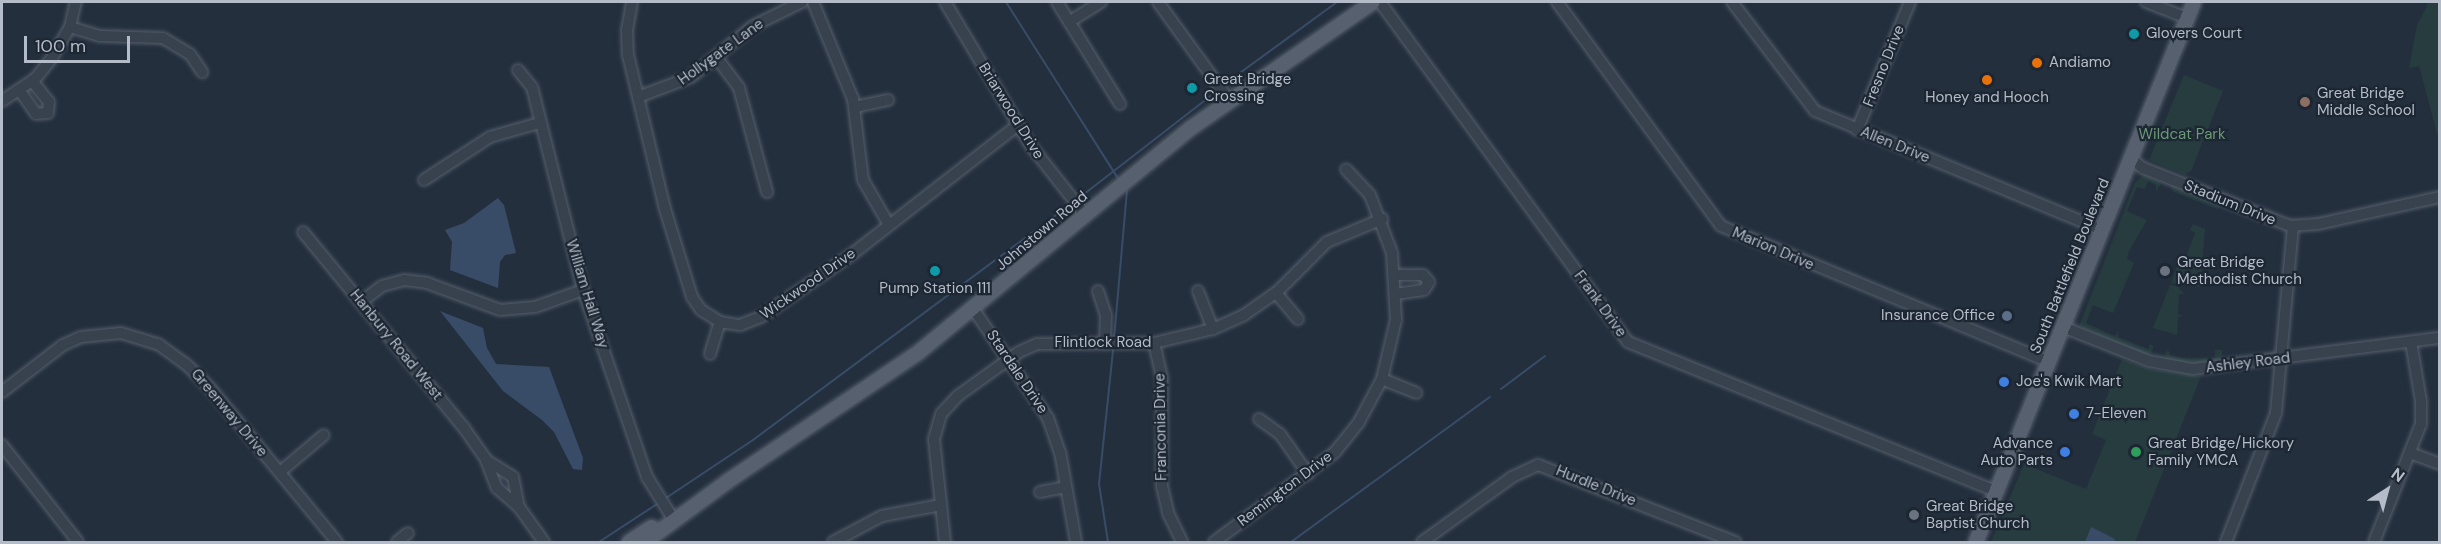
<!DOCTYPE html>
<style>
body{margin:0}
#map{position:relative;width:2441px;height:544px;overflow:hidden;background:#242f3e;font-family:"DM Sans",sans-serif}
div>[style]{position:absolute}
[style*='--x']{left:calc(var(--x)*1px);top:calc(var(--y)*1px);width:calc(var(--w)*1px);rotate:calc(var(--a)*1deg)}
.green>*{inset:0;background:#263c3f}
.water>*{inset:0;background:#394c67}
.stream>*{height:2px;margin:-1px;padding:0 1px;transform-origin:1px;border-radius:1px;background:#394c67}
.roads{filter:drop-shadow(0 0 2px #565f6c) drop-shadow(0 0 2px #565f6c)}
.minor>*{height:10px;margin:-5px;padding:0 5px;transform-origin:5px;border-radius:5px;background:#38414e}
.major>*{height:14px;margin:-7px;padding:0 7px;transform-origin:7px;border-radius:7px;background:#56606e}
.dots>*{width:16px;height:16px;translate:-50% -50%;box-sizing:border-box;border:3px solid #1d2633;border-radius:50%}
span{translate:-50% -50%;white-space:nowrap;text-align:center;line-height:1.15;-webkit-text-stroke:4.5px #1d2633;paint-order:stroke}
.poi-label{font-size:15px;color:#b4bcc9}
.left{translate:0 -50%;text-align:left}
.right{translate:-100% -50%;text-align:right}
.street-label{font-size:15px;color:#b4bcc9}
.park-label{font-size:15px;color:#6b9a76}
.frame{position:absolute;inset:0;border:3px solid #b4bcc9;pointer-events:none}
.north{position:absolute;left:2357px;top:460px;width:60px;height:60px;-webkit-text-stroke:4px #1d2633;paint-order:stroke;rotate:36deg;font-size:16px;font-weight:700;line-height:24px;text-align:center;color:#b4bcc9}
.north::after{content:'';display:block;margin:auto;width:21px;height:27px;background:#b4bcc9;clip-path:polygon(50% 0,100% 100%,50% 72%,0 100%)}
.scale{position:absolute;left:24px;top:36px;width:106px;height:27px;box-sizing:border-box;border:3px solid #b4bcc9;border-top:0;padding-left:8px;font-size:18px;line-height:21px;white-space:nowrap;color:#b4bcc9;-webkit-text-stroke:4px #1d2633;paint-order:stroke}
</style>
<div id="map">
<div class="green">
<i style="clip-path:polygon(2429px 2px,2439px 2px,2439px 141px,2419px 66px,2409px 68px,2417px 25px)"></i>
<i style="clip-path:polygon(2184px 75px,2223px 91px,2191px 171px,2185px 175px,2149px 160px)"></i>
<i style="clip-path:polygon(2144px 174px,2161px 183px,2156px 192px,2156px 185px,2148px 181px,2145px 189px,2137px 187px,2127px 211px,2147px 220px,2129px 251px,2127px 259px,2134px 263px,2113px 313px,2093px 305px,2086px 323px,2115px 336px,2119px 331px,2118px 337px,2148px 349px,2150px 344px,2154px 346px,2151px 353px,2144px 355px,2079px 326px,2135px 183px)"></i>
<i style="clip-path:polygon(2174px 184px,2220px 204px,2221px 207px,2217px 209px,2174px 192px,2169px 186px)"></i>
<i style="clip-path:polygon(2193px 224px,2205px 229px,2200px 287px,2171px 283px,2182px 253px,2187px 255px,2195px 233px,2190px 230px)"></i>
<i style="clip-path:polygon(2170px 285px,2177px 286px,2184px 294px,2179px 294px,2178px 314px,2184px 316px,2178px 317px,2177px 335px,2153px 328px)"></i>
<i style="clip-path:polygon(2168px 349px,2170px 355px,2184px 358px,2215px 358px,2215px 350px,2222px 350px,2223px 364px,2170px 362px,2164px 355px)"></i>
<i style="clip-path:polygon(2122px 359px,2150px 369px,2201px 376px,2135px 542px,1991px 542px,2024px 464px,2086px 489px,2106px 440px,2092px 434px)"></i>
</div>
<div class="water">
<i style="clip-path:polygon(498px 198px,504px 205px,516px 253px,505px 255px,500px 262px,498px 288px,450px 270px,452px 242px,445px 230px,464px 223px)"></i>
<i style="clip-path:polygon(440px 311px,483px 328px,487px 348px,496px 364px,549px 367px,583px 458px,582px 470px,573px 469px,554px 432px,542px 420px,503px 391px)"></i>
<i style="clip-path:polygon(2091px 527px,2115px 539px,2114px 542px,2085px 542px)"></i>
</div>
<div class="stream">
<i style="--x:1006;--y:2;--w:211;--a:57.6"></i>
<i style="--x:1226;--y:83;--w:137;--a:-36.1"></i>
<i style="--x:1079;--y:198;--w:175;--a:-37.8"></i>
<i style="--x:1114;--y:339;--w:149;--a:-85"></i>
<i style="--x:1501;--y:389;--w:55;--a:-36.9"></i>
<i style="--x:666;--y:498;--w:105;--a:-33.7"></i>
<i style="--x:753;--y:440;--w:395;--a:-36.6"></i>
<i style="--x:599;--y:542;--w:69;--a:-33.2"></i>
<i style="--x:1108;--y:542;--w:59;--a:-98.8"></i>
<i style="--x:1099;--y:484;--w:135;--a:-84"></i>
<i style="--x:1291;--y:542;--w:246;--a:-36.1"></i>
</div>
<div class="roads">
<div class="minor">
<i style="--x:632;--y:2;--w:28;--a:100"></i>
<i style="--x:627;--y:30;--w:25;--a:88"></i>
<i style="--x:628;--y:55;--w:158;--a:76.5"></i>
<i style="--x:665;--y:209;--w:92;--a:72.9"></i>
<i style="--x:692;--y:297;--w:16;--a:55"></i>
<i style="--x:701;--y:310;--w:22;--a:32"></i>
<i style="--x:720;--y:322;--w:20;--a:9"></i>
<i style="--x:740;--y:325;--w:22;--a:-21"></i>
<i style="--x:761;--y:317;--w:109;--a:-34.6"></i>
<i style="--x:851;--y:255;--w:212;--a:-37.9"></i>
<i style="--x:813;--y:2;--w:105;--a:67.6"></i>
<i style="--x:853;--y:99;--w:82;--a:83"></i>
<i style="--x:863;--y:180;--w:52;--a:60"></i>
<i style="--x:945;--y:2;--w:168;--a:59.2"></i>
<i style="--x:1031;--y:146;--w:89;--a:51.8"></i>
<i style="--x:1057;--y:2;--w:120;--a:58.3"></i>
<i style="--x:1158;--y:2;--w:121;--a:54.1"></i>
<i style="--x:1380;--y:2;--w:421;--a:53.9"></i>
<i style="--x:1628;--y:342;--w:398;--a:22.1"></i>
<i style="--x:1557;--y:2;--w:278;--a:53.8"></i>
<i style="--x:1721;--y:226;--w:355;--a:22.5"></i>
<i style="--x:1732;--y:2;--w:137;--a:52.7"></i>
<i style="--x:1815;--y:111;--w:312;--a:22.5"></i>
<i style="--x:2146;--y:2;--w:44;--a:21.3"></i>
<i style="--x:1069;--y:22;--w:38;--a:-32"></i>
<i style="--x:70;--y:27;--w:31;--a:17"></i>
<i style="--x:100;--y:36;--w:63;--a:1.8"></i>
<i style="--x:163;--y:38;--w:31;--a:31"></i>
<i style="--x:190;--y:54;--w:22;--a:56"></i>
<i style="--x:716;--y:57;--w:39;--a:53"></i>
<i style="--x:739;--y:88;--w:108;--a:74.9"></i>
<i style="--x:518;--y:70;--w:22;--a:51"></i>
<i style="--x:532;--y:87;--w:209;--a:75.9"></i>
<i style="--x:583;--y:290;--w:198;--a:71.1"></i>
<i style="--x:647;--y:477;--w:44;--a:58.1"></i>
<i style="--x:20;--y:91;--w:28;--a:55"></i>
<i style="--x:36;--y:114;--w:12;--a:-5"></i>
<i style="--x:48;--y:113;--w:11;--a:-85"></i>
<i style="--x:49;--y:102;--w:27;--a:-129"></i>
<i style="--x:638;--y:97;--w:57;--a:-20.7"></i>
<i style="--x:691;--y:77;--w:80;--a:-39.4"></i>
<i style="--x:753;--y:26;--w:55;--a:-26.1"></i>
<i style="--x:2;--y:101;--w:40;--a:-34"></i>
<i style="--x:35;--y:79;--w:27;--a:-51"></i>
<i style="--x:52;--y:58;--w:36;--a:-60"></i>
<i style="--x:70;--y:27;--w:26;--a:-77"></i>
<i style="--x:855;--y:107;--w:34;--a:-12"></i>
<i style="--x:1857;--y:130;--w:139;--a:-67.5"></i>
<i style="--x:2131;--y:159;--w:15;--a:37"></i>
<i style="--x:2143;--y:168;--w:158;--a:21.5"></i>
<i style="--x:2290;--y:226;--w:28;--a:-4"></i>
<i style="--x:2318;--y:224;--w:125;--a:-12.5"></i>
<i style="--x:424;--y:180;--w:79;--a:-33.1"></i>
<i style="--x:490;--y:137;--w:51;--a:-15.9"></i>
<i style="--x:303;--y:232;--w:254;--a:50.6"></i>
<i style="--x:464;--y:428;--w:39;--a:55"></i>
<i style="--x:486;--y:460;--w:30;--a:69"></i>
<i style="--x:497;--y:488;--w:29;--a:41"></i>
<i style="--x:519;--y:507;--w:43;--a:54.5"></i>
<i style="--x:1396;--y:275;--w:27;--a:0"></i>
<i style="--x:1423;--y:275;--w:9;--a:49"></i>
<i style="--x:1429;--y:282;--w:9;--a:122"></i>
<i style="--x:1424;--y:290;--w:27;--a:172"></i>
<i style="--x:1098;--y:291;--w:26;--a:72"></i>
<i style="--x:1106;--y:316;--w:28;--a:92"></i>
<i style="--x:1198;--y:291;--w:41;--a:68.5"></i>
<i style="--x:1276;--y:293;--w:34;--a:50"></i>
<i style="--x:361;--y:302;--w:26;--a:-37"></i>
<i style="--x:382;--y:286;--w:23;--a:-15"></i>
<i style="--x:404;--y:280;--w:23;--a:7"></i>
<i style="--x:427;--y:283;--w:78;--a:20.3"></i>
<i style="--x:500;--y:310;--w:35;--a:-5"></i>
<i style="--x:535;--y:307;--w:51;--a:-19.5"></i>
<i style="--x:974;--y:310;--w:131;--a:55.6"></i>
<i style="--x:1048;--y:418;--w:36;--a:71"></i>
<i style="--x:1060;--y:452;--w:91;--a:79.9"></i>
<i style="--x:2063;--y:327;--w:92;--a:21.6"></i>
<i style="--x:2149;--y:361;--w:45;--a:10.3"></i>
<i style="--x:2193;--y:369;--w:249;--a:-7.2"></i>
<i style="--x:1154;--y:343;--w:35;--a:77"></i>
<i style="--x:1162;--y:377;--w:109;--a:90"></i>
<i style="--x:1162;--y:486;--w:28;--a:77"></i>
<i style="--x:1168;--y:513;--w:32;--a:64"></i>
<i style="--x:710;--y:354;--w:34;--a:-73"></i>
<i style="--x:1382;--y:379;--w:37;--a:22"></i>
<i style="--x:2;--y:392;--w:77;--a:-37.6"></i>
<i style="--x:63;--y:345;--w:20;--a:-24"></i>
<i style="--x:81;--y:337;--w:40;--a:-5.7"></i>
<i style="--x:121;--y:333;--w:39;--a:17"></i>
<i style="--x:158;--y:344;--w:34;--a:36"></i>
<i style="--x:186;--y:364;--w:34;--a:45"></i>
<i style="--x:210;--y:388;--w:200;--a:50.5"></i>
<i style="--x:1259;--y:419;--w:26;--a:36"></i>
<i style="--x:1280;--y:434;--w:49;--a:55"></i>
<i style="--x:2;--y:445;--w:123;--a:51.9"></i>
<i style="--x:2410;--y:453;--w:32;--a:20"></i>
<i style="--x:486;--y:460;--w:32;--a:32"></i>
<i style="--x:513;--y:477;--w:31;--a:79"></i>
<i style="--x:280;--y:472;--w:57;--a:-40.1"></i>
<i style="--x:1040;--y:492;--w:26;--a:-11"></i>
<i style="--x:397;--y:542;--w:14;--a:-39"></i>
<i style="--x:833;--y:542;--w:55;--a:-28"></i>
<i style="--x:882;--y:516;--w:60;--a:-10.6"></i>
<i style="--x:945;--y:542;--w:104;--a:-96.1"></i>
<i style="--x:934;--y:439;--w:26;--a:-74"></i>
<i style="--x:941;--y:414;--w:26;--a:-47"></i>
<i style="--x:959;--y:395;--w:74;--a:-35.6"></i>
<i style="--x:1019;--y:352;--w:20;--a:-24"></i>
<i style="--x:1037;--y:344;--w:117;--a:-0.5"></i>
<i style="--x:1154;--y:343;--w:61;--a:-13.3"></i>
<i style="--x:1213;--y:329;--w:34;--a:-24"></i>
<i style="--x:1244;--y:315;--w:39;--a:-35"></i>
<i style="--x:1276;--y:293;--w:72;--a:-45"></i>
<i style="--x:1327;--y:242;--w:60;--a:-22.7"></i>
<i style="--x:1214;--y:542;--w:151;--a:-36.6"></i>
<i style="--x:1335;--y:452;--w:38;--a:-51"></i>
<i style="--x:1359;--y:422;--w:49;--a:-61.9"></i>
<i style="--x:1382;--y:379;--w:61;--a:-76.7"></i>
<i style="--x:1396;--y:320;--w:67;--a:-93.4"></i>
<i style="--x:1392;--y:253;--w:62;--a:-110.8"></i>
<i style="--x:1370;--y:195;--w:35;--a:-133"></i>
<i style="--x:1422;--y:542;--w:111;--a:-35.8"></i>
<i style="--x:1512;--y:477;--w:29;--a:-25"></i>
<i style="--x:1538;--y:465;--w:212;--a:21.3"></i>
<i style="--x:2226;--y:542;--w:138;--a:-68.8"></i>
<i style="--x:2276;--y:413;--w:188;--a:-84.8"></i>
<i style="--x:2374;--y:542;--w:127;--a:-68.3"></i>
<i style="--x:2421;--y:424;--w:23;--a:-90"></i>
<i style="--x:2421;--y:401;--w:60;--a:-99.6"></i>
</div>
<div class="major">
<i style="--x:629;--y:542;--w:27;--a:-33"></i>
<i style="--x:645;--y:542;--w:103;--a:-36.3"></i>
<i style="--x:728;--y:481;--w:230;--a:-34"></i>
<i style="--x:919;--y:352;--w:352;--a:-39.5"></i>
<i style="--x:1191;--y:128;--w:221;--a:-34.7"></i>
<i style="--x:1976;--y:542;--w:582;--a:-68.02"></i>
</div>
</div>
<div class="dots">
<i style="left:2134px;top:34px;background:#0f9aa8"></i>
<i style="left:2037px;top:63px;background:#e8710a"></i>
<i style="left:1987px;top:80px;background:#e8710a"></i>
<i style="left:1192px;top:88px;background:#0f9aa8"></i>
<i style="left:2305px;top:102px;background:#8d6e63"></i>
<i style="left:935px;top:271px;background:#0f9aa8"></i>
<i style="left:2165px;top:271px;background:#6b7280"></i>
<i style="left:2007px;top:316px;background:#5c6f8a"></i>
<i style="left:2004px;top:382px;background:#3f7fe0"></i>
<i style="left:2074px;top:414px;background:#3f7fe0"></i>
<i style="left:2065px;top:452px;background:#3f7fe0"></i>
<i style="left:2136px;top:452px;background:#2e9e5b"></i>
<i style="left:1914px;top:515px;background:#6b7280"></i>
</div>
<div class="poi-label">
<span class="left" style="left:2146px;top:34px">Glovers Court</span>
<span class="left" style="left:2049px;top:63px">Andiamo</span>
<span class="left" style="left:1204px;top:88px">Great Bridge<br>Crossing</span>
<span class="left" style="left:2317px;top:102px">Great Bridge<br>Middle School</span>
<span style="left:1987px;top:98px">Honey and Hooch</span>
<span class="left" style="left:2177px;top:271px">Great Bridge<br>Methodist Church</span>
<span style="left:935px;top:289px">Pump Station 111</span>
<span class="right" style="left:1995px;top:316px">Insurance Office</span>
<span class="left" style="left:2016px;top:382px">Joe's Kwik Mart</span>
<span class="left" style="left:2086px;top:414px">7-Eleven</span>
<span class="right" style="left:2053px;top:452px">Advance<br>Auto Parts</span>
<span class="left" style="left:2148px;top:452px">Great Bridge/Hickory<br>Family YMCA</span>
<span class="left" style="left:1926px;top:515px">Great Bridge<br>Baptist Church</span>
</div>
<div class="street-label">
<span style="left:721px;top:52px;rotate:-36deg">Hollygate Lane</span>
<span style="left:1884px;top:66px;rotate:-68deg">Fresno Drive</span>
<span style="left:1011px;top:111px;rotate:58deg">Briarwood Drive</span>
<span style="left:1895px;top:145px;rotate:22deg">Allen Drive</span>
<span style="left:2230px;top:203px;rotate:22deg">Stadium Drive</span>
<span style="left:1042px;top:231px;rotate:-40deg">Johnstown Road</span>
<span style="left:1773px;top:249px;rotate:23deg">Marion Drive</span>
<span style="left:2070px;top:266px;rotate:-68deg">South Battlefield Boulevard</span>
<span style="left:808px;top:284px;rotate:-35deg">Wickwood Drive</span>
<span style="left:587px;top:294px;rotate:73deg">William Hall Way</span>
<span style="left:1600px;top:304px;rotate:54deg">Frank Drive</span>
<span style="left:1103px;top:343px">Flintlock Road</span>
<span style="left:396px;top:345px;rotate:51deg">Hanbury Road West</span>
<span style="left:2248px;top:363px;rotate:-7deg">Ashley Road</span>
<span style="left:1017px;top:372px;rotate:56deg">Stardale Drive</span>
<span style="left:229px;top:413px;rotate:50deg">Greenway Drive</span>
<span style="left:1161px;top:427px;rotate:-91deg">Franconia Drive</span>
<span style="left:1596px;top:486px;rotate:22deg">Hurdle Drive</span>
<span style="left:1285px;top:489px;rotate:-37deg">Remington Drive</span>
</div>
<div class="park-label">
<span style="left:2182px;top:135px">Wildcat Park</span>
</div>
<div class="frame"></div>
<div class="north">N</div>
<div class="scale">100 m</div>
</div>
